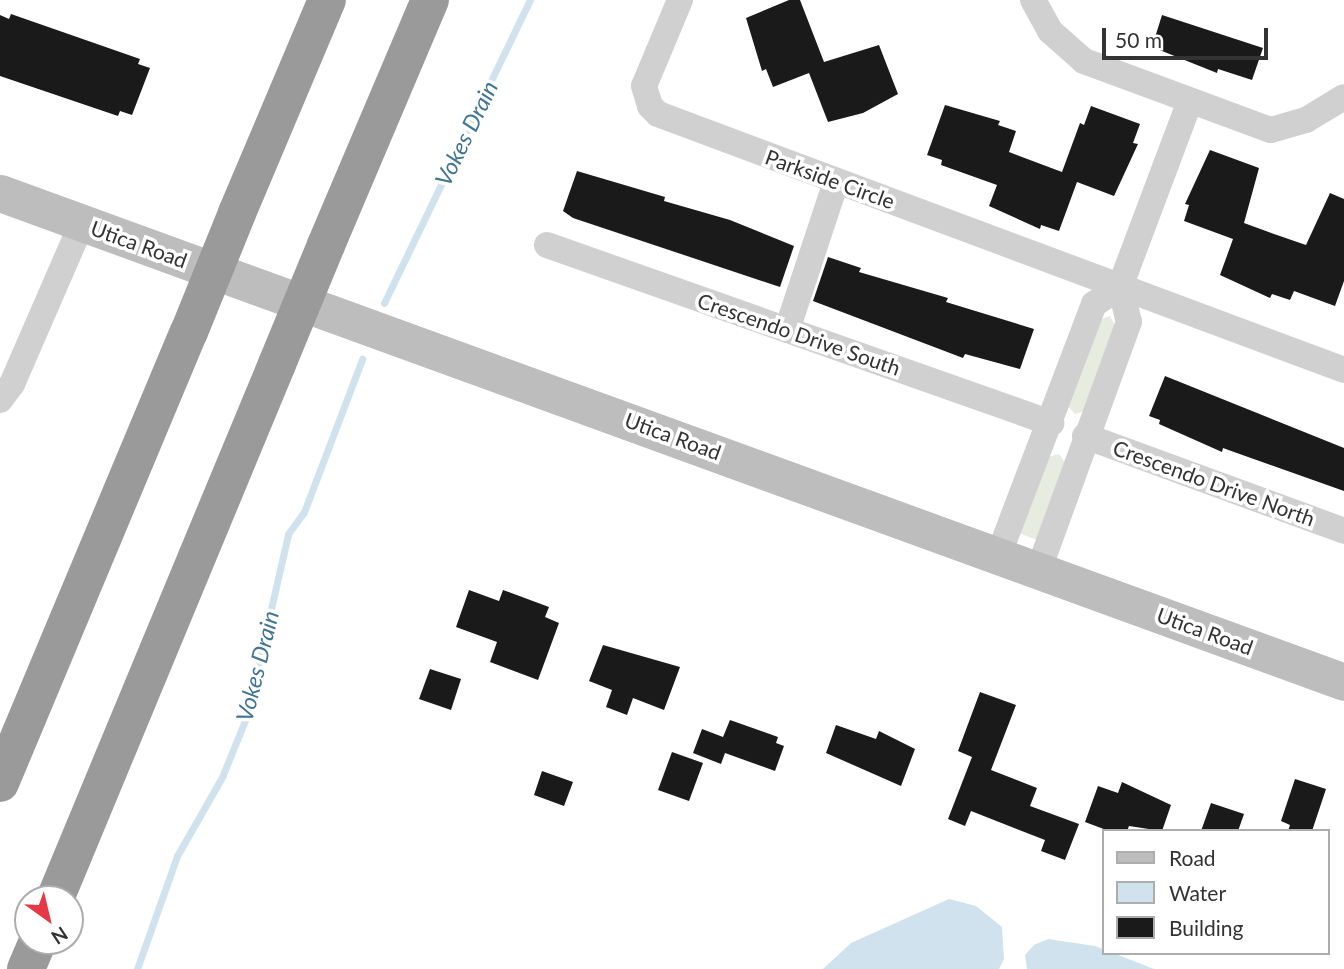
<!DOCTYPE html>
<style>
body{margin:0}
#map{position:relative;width:1344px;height:969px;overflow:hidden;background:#fff;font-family:Lato,sans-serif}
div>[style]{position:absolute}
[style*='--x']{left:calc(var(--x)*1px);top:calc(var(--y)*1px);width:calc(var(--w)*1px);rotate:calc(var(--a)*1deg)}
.green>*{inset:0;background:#e6ecdf}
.water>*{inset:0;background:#cfe2ee}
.stream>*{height:7px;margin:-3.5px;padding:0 3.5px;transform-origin:3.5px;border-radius:3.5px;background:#cfe2ee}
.building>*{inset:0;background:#1a1a1a}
.street>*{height:26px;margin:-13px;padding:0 13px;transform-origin:13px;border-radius:13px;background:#d0d0d0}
.secondary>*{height:37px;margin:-18.5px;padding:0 18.5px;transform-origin:18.5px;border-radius:18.5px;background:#bdbdbd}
.highway>*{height:38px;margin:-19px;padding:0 19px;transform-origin:19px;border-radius:19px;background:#9a9a9a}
.highway-bridge>*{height:38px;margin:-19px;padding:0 19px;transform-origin:19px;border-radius:19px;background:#9a9a9a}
span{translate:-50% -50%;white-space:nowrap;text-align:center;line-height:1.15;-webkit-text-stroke:7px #fff;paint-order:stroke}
.street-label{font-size:21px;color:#333}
.water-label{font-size:23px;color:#3f7597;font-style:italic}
.legend{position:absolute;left:1102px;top:829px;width:228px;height:126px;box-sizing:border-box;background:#fff;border:2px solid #adadad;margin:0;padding:9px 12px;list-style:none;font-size:21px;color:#333}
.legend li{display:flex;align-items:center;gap:14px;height:35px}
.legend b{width:35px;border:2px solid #adadad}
.north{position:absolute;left:14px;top:885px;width:70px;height:70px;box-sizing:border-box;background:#fff;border:2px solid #adadad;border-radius:50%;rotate:146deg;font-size:19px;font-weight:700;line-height:28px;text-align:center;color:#333}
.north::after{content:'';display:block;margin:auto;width:24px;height:32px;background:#e63946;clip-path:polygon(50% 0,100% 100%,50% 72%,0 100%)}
.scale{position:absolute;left:1102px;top:28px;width:166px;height:32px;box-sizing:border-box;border:4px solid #333;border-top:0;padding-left:9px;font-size:21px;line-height:24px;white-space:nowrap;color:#333;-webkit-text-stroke:5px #fff;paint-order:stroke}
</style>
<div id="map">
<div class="green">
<i style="clip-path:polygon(1110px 316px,1116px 327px,1085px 411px,1075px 414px,1067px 405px,1098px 320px)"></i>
<i style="clip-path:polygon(1059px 454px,1066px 464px,1037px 540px,1019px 533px,1048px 457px)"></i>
</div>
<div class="water">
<i style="clip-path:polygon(949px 899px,976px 906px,1002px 927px,1004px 959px,999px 969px,823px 969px,851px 943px)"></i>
<i style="clip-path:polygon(1048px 939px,1095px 946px,1154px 969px,1027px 969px,1025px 955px,1034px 945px)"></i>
</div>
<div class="stream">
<i style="--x:384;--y:303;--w:336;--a:-64.3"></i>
<i style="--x:137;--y:969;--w:120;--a:-70.5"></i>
<i style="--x:177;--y:856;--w:91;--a:-60.3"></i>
<i style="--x:222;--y:777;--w:64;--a:-67.9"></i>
<i style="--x:246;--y:718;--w:189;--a:-77.1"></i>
<i style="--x:288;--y:534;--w:27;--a:-54"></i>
<i style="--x:304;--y:512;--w:164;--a:-69.2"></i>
</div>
<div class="building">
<i style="clip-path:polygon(789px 0,800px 0,824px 62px,879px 45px,898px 94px,863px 113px,828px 122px,809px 73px,773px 87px,766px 69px,762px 71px,746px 18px)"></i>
<i style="clip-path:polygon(11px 14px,140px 59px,138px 64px,150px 68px,132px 115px,120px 111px,118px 116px,0 76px,0 15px,9px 19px)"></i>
<i style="clip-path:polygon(1162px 15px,1263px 48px,1252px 80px,1218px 69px,1217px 73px,1152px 47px)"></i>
<i style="clip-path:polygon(945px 105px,1000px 121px,998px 125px,1016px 131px,1009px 152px,1062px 172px,1080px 123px,1084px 125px,1091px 106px,1140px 124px,1133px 143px,1138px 144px,1114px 196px,1077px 182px,1059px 231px,1041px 225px,1040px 229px,989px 206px,997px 185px,941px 165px,942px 160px,927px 155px)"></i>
<i style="clip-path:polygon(1210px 150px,1259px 168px,1244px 223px,1274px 234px,1306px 245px,1330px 193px,1344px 199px,1344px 281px,1335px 306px,1294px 291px,1290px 300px,1272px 294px,1270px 298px,1220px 275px,1233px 239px,1184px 221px,1189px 205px,1185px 204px)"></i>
<i style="clip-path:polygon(577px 171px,665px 197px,664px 201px,730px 220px,794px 246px,780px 287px,573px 218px,563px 211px)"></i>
<i style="clip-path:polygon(828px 257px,861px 268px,859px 272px,948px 298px,946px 302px,1034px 329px,1020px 369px,965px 354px,963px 358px,813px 301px)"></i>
<i style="clip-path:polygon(1165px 376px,1344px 448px,1344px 491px,1234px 452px,1223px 448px,1222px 452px,1159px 424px,1160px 420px,1149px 416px)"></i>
<i style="clip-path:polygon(469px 590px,499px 601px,503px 590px,549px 607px,545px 617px,559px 623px,538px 680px,490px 662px,497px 642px,456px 627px)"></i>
<i style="clip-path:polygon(603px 645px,680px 667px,664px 710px,633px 698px,627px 715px,606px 707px,612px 690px,589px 681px)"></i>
<i style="clip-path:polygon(430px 669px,461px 679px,451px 710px,419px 699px)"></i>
<i style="clip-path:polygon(980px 692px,1016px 705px,991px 770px,1037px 788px,1030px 806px,1079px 824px,1065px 860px,1041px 851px,1045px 840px,971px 811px,965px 826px,948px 819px,972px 757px,958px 751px)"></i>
<i style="clip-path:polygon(730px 720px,778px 737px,776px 743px,784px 746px,775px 771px,725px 753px,721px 764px,693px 753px,702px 729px,723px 737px)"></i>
<i style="clip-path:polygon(836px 725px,876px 739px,879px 731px,915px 749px,901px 786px,826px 753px)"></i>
<i style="clip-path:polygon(672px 752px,703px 763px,689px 801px,658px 790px)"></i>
<i style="clip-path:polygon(542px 771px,573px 782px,564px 806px,534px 795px)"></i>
<i style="clip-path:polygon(1295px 779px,1326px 789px,1312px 831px,1288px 831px,1290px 825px,1281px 821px)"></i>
<i style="clip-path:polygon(1122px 782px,1171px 805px,1162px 831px,1129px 826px,1127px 831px,1109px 831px,1085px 822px,1098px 786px,1118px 793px)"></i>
<i style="clip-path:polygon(1211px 803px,1244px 814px,1238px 831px,1201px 831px)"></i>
</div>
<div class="street">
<i style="--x:680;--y:0;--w:93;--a:112.7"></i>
<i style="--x:644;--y:86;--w:21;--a:73"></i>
<i style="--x:650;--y:106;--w:11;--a:45"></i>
<i style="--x:658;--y:114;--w:732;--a:20.46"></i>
<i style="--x:1033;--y:0;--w:35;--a:61"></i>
<i style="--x:1050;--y:31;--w:45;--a:41.4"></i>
<i style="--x:1084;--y:61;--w:199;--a:20.3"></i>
<i style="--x:1271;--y:130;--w:36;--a:-16"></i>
<i style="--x:1306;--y:120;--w:44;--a:-31.2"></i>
<i style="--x:547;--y:245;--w:535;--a:19.45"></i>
<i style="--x:787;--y:330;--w:156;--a:-71.7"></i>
<i style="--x:0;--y:400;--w:20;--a:-53"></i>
<i style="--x:12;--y:384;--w:176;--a:-66.5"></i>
<i style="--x:1085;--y:436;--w:276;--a:20.1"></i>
<i style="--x:999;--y:554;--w:267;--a:-69.2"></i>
<i style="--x:1094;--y:304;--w:31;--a:-33"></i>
<i style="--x:1039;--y:569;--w:263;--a:-70"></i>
<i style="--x:1129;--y:322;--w:36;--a:-104"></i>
<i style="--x:1120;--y:287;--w:199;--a:-69.4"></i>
</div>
<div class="secondary">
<i style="--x:0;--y:193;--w:1430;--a:19.99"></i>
</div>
<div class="highway">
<i style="--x:237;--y:213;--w:231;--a:-67.1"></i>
<i style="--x:326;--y:245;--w:266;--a:-67"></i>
<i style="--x:0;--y:783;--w:489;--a:-67.3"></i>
<i style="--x:55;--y:899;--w:579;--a:-67.46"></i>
<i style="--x:26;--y:969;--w:30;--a:-67"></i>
</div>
<div class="highway-bridge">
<i style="--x:189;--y:332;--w:128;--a:-68"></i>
<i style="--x:277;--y:364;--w:129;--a:-67.6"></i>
</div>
<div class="street-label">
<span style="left:830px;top:179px;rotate:20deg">Parkside Circle</span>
<span style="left:139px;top:244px;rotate:20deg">Utica Road</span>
<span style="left:799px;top:334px;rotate:19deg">Crescendo Drive South</span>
<span style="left:673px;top:436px;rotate:20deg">Utica Road</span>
<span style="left:1214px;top:483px;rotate:20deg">Crescendo Drive North</span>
<span style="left:1205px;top:631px;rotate:20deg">Utica Road</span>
</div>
<div class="water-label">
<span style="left:466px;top:133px;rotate:-64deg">Vokes Drain</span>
<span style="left:257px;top:666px;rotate:-76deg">Vokes Drain</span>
</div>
<ul class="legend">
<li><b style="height:9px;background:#bdbdbd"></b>Road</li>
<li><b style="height:19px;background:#cfe2ee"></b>Water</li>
<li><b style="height:19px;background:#1a1a1a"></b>Building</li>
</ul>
<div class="north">N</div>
<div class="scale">50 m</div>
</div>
